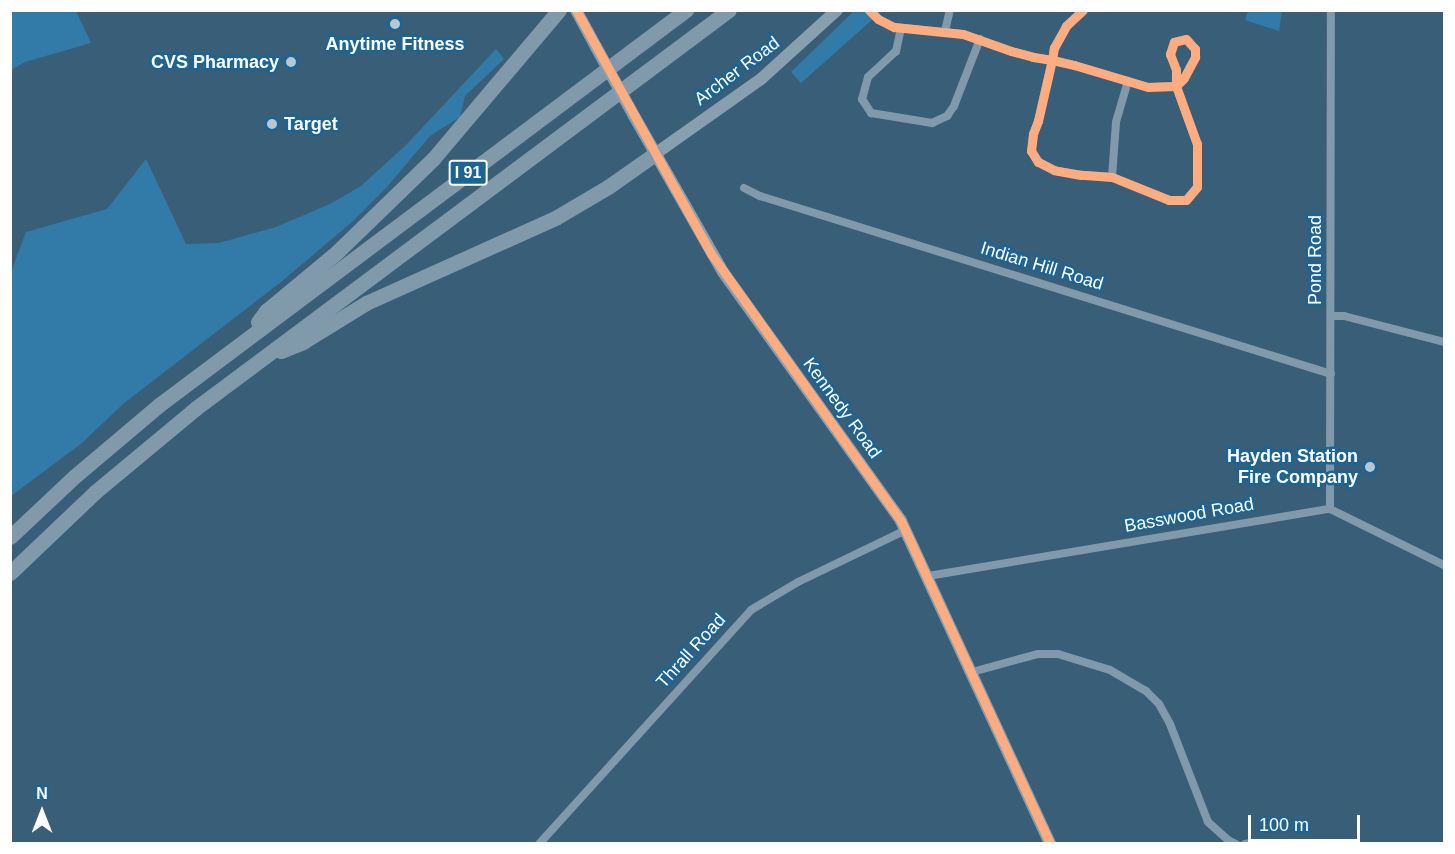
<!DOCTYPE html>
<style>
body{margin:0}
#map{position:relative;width:1455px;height:854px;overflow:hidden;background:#385e78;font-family:Arial,sans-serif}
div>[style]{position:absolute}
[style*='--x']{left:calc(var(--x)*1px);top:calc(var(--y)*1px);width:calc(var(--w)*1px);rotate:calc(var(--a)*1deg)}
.green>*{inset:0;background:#327ba8}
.street>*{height:8px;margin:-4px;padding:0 4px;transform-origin:4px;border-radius:4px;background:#809aab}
.secondary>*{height:12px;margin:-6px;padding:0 6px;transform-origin:6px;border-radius:6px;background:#889faf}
.highway>*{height:15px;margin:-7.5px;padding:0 7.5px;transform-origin:7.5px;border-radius:7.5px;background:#809aab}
.secondary-bridge>*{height:12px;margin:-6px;padding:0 6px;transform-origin:6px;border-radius:6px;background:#889faf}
.cycleway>*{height:9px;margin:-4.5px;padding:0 4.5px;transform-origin:4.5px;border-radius:4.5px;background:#ffac80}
.dots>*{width:16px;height:16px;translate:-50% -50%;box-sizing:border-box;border:3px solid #1d6493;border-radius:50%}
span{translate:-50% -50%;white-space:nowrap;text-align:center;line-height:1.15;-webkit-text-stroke:5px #1d6493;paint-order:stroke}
.shield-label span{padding:2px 4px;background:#1d6493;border:2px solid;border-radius:4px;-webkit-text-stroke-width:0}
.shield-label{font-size:16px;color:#fff;font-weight:700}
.poi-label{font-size:18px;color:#fff;font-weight:700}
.right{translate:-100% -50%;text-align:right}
.left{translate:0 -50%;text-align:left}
.street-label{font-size:18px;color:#fff}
.frame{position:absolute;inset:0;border:12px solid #fff;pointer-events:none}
.north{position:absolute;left:12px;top:782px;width:60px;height:60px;-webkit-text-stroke:4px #1d6493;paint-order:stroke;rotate:0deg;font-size:16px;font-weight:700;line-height:24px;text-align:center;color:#fff}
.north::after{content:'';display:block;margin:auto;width:21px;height:27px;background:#fff;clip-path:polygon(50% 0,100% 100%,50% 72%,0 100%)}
.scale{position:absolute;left:1248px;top:815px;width:112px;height:27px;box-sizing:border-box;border:3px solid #fff;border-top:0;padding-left:8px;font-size:18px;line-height:21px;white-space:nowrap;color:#fff;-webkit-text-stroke:4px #1d6493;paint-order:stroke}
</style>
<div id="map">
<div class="green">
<i style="clip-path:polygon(11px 10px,76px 11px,91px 43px,25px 62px,11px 70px)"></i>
<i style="clip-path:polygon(854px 11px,882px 11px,801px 83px,791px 72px)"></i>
<i style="clip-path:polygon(1248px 11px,1282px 11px,1279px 31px,1245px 20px)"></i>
<i style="clip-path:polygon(496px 49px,504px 59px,465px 96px,460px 117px,430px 136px,387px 187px,352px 222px,281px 282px,123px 404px,82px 443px,11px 496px,11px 272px,26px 232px,107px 209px,146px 159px,186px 244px,219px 243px,276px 227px,330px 204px,361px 186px,406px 145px)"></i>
</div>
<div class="street">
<i style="--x:869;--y:10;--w:13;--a:45"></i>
<i style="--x:878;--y:19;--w:18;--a:27"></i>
<i style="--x:894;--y:27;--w:69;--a:5.8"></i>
<i style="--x:963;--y:34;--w:51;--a:19.5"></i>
<i style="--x:1011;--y:51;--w:23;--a:15"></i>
<i style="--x:1033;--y:57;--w:19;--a:9"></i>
<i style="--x:1052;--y:60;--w:23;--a:13"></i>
<i style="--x:1074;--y:65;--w:77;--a:16.6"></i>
<i style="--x:1148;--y:87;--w:28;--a:-2"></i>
<i style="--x:1176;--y:86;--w:11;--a:-45"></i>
<i style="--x:1184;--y:78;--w:24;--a:-62"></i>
<i style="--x:1195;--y:57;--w:8;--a:-90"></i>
<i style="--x:1195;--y:49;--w:13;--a:-132"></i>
<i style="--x:1186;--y:39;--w:12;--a:166"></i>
<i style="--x:1174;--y:42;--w:13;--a:108"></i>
<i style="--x:1170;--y:54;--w:17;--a:69"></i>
<i style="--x:1176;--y:70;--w:16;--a:90"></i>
<i style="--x:1176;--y:86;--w:62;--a:70.1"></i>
<i style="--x:1197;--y:144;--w:43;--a:90"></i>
<i style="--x:1197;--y:187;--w:17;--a:130"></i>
<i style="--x:1186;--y:200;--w:17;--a:180"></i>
<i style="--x:1169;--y:200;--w:61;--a:-158"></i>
<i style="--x:1112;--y:177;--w:31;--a:-176"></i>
<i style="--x:1081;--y:175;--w:27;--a:-170"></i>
<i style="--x:1054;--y:170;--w:18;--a:-153"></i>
<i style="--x:1038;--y:162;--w:13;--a:-122"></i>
<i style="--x:1031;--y:151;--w:17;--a:-83"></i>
<i style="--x:1033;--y:134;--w:14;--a:-69"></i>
<i style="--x:1038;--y:121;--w:63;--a:-77.1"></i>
<i style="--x:1052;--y:60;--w:12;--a:-81"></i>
<i style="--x:1054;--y:48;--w:25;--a:-61"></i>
<i style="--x:1066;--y:26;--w:23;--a:-43"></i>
<i style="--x:901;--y:28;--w:24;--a:102"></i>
<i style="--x:896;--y:51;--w:38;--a:137"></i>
<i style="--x:868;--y:77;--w:23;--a:105"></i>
<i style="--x:862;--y:99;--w:17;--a:57"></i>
<i style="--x:871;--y:113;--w:62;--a:9.3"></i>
<i style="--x:932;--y:123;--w:17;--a:-25"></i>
<i style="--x:947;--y:116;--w:12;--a:-55"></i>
<i style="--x:954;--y:106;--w:72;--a:-68.8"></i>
<i style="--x:945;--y:31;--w:22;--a:-77"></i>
<i style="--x:1112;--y:177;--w:55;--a:-85.8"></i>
<i style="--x:1116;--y:122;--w:43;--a:-73.7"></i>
<i style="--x:744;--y:188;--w:18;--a:27"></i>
<i style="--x:760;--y:196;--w:598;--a:17.31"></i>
<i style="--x:1332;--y:316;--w:12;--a:0"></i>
<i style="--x:1344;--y:316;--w:103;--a:14.6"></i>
<i style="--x:1330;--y:509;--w:499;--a:-89.9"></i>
<i style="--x:928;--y:576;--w:408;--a:-9.5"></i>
<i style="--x:1330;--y:509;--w:127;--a:26.2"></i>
<i style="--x:972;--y:672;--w:68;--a:-15.3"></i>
<i style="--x:1038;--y:654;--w:20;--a:0"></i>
<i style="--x:1058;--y:654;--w:54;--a:17.1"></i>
<i style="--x:1110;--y:670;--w:42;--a:30.3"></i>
<i style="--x:1146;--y:691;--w:18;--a:45"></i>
<i style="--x:1159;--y:704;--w:23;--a:61"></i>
<i style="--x:1170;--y:724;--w:105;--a:68.8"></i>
<i style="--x:1208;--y:822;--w:27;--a:42"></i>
<i style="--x:1228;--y:840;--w:9;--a:27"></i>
<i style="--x:539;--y:844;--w:316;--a:-47.8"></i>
<i style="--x:751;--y:610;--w:55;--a:-30.8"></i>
<i style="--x:798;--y:582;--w:120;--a:-25.7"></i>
<i style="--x:1245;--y:844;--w:6;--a:-9"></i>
</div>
<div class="secondary">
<i style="--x:576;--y:10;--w:42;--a:61.6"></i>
<i style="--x:634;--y:116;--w:180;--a:60.3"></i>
<i style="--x:723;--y:272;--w:306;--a:54.4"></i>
<i style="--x:901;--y:521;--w:356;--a:65.2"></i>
<i style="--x:655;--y:154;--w:130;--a:-35.3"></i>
<i style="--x:761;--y:79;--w:103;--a:-42.2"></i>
</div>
<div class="highway">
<i style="--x:258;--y:322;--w:14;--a:-54"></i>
<i style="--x:266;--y:311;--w:92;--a:-39.7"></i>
<i style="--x:337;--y:252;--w:134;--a:-44.1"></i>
<i style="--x:433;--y:159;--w:195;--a:-49.8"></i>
<i style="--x:281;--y:351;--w:24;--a:-22"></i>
<i style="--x:303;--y:342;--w:74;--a:-31.8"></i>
<i style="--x:366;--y:303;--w:209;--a:-24.2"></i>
<i style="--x:557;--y:217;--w:59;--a:-30.5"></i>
<i style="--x:608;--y:187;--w:57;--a:-35.1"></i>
<i style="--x:10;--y:537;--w:89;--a:-43.2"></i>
<i style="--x:75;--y:476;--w:110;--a:-40.2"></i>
<i style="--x:159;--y:405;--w:659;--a:-36.85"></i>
<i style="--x:10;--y:573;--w:117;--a:-43.6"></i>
<i style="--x:95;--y:492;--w:131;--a:-39.7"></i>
<i style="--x:196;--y:408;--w:665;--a:-36.75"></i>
</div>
<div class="secondary-bridge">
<i style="--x:596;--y:47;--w:79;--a:61.2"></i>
</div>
<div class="cycleway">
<i style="--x:576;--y:10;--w:280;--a:61"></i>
<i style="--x:712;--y:255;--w:326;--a:54.6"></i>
<i style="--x:901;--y:521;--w:356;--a:65.2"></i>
<i style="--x:869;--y:10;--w:13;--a:45"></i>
<i style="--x:878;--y:19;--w:18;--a:27"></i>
<i style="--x:894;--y:27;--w:69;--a:5.8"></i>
<i style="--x:963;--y:34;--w:51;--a:19.5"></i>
<i style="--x:1011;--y:51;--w:23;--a:15"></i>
<i style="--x:1033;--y:57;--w:19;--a:9"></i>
<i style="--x:1052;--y:60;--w:23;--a:13"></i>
<i style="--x:1074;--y:65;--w:77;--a:16.6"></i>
<i style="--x:1148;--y:87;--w:28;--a:-2"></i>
<i style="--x:1176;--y:86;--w:11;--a:-45"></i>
<i style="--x:1184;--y:78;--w:24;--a:-62"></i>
<i style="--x:1195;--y:57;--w:8;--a:-90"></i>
<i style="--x:1195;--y:49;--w:13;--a:-132"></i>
<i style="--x:1186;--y:39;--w:12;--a:166"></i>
<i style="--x:1174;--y:42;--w:13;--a:108"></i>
<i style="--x:1170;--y:54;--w:17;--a:69"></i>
<i style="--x:1176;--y:70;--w:16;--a:90"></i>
<i style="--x:1176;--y:86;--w:62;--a:70.1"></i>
<i style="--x:1197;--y:144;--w:43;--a:90"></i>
<i style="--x:1197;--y:187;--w:17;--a:130"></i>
<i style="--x:1186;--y:200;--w:17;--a:180"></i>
<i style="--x:1169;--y:200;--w:61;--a:-158"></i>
<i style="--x:1112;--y:177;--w:31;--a:-176"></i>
<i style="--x:1081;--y:175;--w:27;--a:-170"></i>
<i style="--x:1054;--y:170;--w:18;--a:-153"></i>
<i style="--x:1038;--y:162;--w:13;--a:-122"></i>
<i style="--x:1031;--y:151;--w:17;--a:-83"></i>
<i style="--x:1033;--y:134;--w:14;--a:-69"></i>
<i style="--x:1038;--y:121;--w:63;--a:-77.1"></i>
<i style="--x:1052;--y:60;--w:12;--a:-81"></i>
<i style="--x:1054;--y:48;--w:25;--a:-61"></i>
<i style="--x:1066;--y:26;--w:23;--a:-43"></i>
</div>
<div class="dots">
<i style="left:395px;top:24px;background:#b9c7d0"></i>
<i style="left:291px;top:62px;background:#b9c7d0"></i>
<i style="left:272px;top:124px;background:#b9c7d0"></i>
<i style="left:1370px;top:467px;background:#b9c7d0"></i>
</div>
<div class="shield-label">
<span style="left:468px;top:173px">I 91</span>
</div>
<div class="poi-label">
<span style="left:395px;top:44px">Anytime Fitness</span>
<span class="right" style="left:279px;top:62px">CVS Pharmacy</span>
<span class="left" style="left:284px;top:124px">Target</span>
<span class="right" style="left:1358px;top:467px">Hayden Station<br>Fire Company</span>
</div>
<div class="street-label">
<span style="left:737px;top:71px;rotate:-37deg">Archer Road</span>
<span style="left:1315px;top:260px;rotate:-90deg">Pond Road</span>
<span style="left:1042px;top:266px;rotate:17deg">Indian Hill Road</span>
<span style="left:842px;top:408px;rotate:54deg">Kennedy Road</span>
<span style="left:1189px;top:515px;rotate:-10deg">Basswood Road</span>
<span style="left:691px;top:651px;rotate:-48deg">Thrall Road</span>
</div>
<div class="frame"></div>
<div class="north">N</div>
<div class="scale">100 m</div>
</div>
